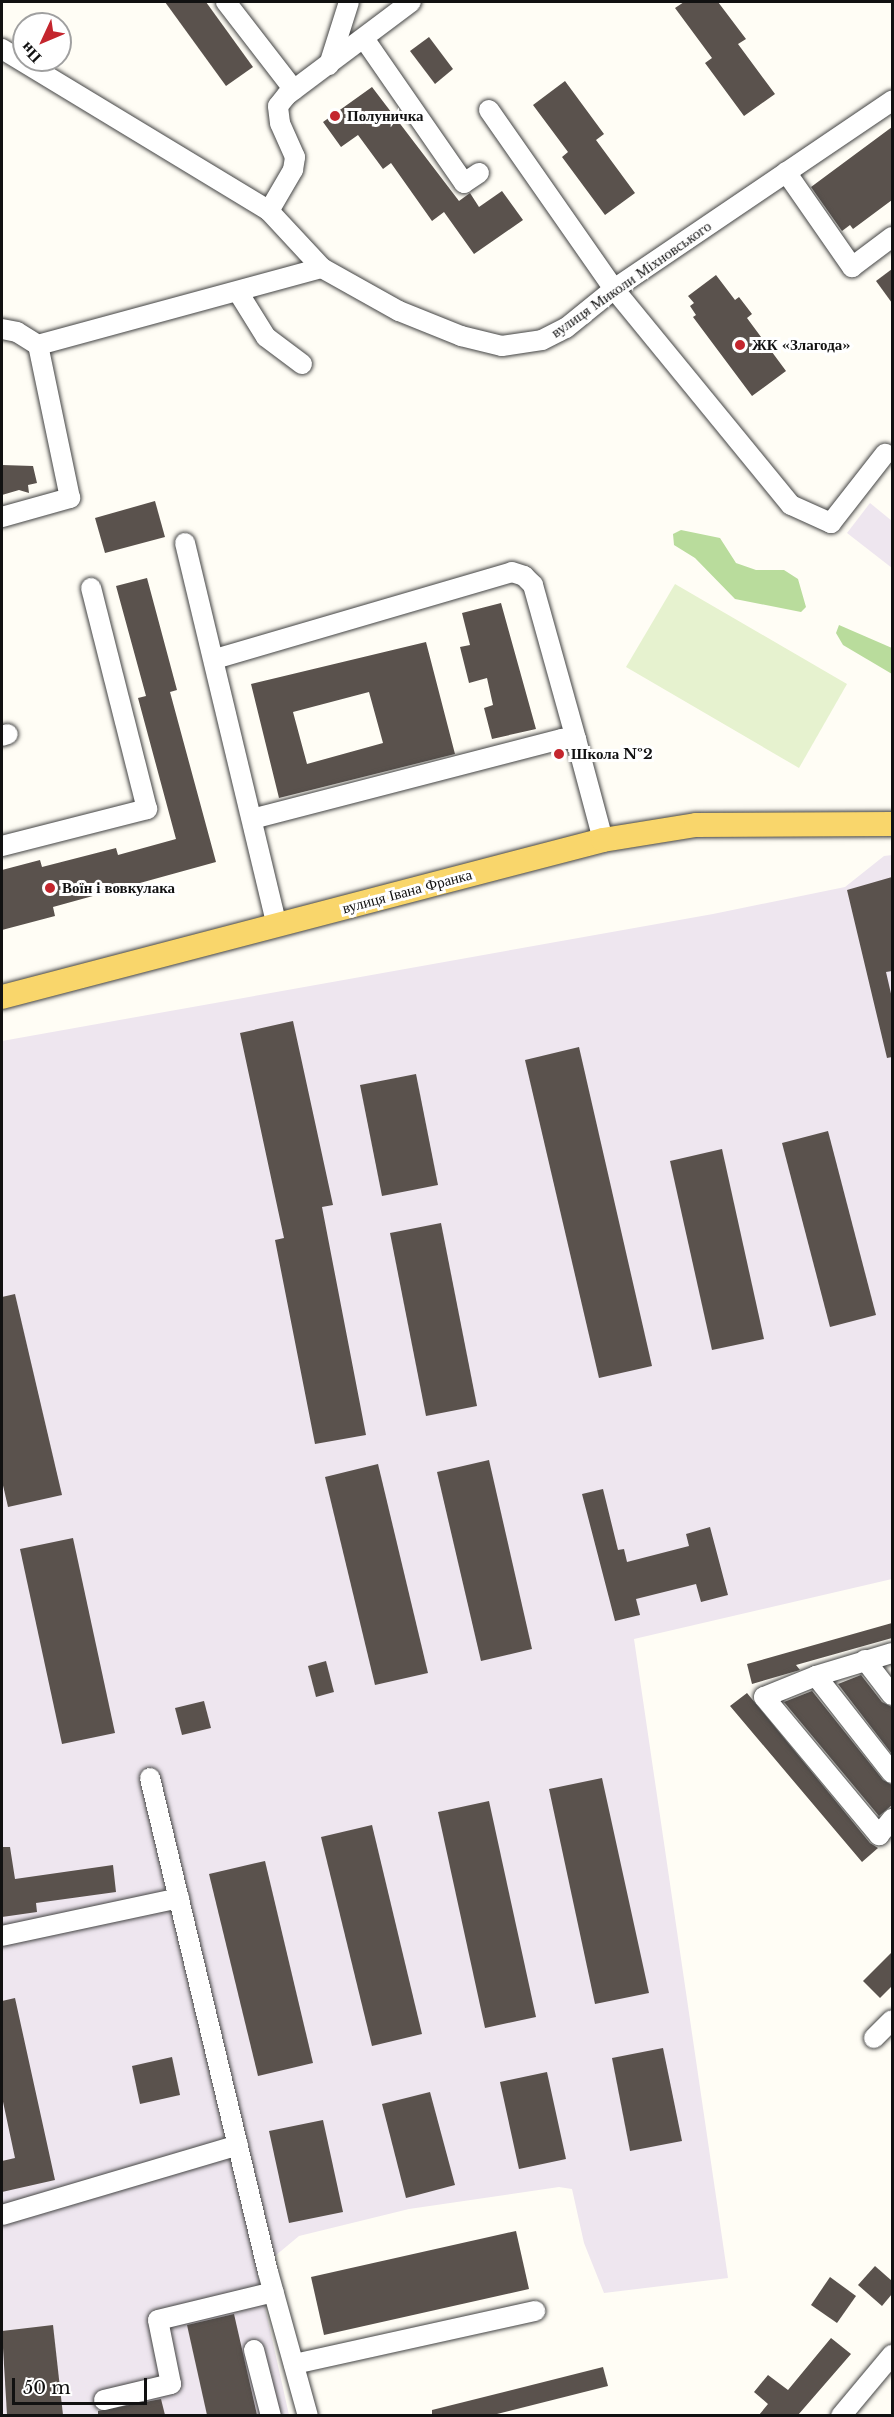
<!DOCTYPE html>
<meta charset="utf-8">
<style>
body{margin:0}
#map{position:relative;width:894px;height:2417px;overflow:hidden;background:#fffdf5;font-family:"Libre Baskerville",serif}
div>[style]{position:absolute}
[style*='--x']{left:calc(var(--x)*1px);top:calc(var(--y)*1px);width:calc(var(--w)*1px);rotate:calc(var(--a)*1deg)}
.industrial>*{inset:0;background:#eee6ef}
.forest>*{inset:0;background:#b9dc9c}
.pitch>*{inset:0;background:#e6f2cf}
.building>*{inset:0;background:#5a524d}
.roads{filter:drop-shadow(0 0 2px #444) drop-shadow(0 0 2px #444)}
.minor>*{height:20px;margin:-10px;padding:0 10px;transform-origin:10px;border-radius:10px;background:#fff}
.major>*{height:24px;margin:-12px;padding:0 12px;transform-origin:12px;border-radius:12px;background:#f9d66b}
.dots>*{width:16px;height:16px;translate:-50% -50%;box-sizing:border-box;border:3px solid #fff;border-radius:50%}
span{translate:-50% -50%;white-space:nowrap;text-align:center;line-height:1.15;-webkit-text-stroke:6px #fff;paint-order:stroke}
.poi-label{font-size:15px;color:#111;font-weight:700}
.left{translate:0 -50%;text-align:left}
.street-label{font-size:15px;color:#111}
.frame{position:absolute;inset:0;border:3px solid #111;pointer-events:none}
.north{position:absolute;left:12px;top:12px;width:60px;height:60px;box-sizing:border-box;background:#fff;border:2px solid #a0a0a0;border-radius:50%;rotate:226deg;font-size:16px;font-weight:700;line-height:24px;text-align:center;color:#111}
.north::after{content:'';display:block;margin:auto;width:21px;height:27px;background:#c4262e;clip-path:polygon(50% 0,100% 100%,50% 72%,0 100%)}
.scale{position:absolute;left:12px;top:2378px;width:135px;height:27px;box-sizing:border-box;border:3px solid #111;border-top:0;padding-left:8px;font-size:18px;line-height:21px;white-space:nowrap;color:#111;-webkit-text-stroke:4px #fff;paint-order:stroke}
</style>
<div id="map">
<div class="industrial">
<i style="clip-path:polygon(870px 503px,892px 521px,892px 568px,847px 533px)"></i>
<i style="clip-path:polygon(892px 855px,892px 1579px,634px 1639px,728px 2278px,604px 2293px,584px 2243px,572px 2189px,559px 2187px,409px 2209px,299px 2236px,257px 2271px,289px 2415px,2px 2416px,2px 1041px,713px 914px,845px 887px,884px 856px)"></i>
</div>
<div class="forest">
<i style="clip-path:polygon(681px 530px,720px 538px,736px 563px,756px 570px,784px 570px,798px 579px,806px 607px,801px 612px,735px 599px,695px 558px,674px 545px,673px 534px)"></i>
<i style="clip-path:polygon(839px 625px,892px 648px,892px 674px,843px 645px,836px 633px)"></i>
</div>
<div class="pitch">
<i style="clip-path:polygon(675px 584px,847px 684px,799px 768px,626px 667px)"></i>
</div>
<div class="building">
<i style="clip-path:polygon(165px 2px,206px 2px,253px 67px,226px 86px)"></i>
<i style="clip-path:polygon(684px 2px,718px 2px,746px 39px,738px 44px,775px 94px,744px 116px,705px 63px,712px 58px,675px 8px)"></i>
<i style="clip-path:polygon(429px 37px,453px 69px,435px 84px,410px 51px)"></i>
<i style="clip-path:polygon(565px 81px,604px 134px,596px 140px,635px 193px,605px 215px,562px 157px,568px 152px,533px 105px)"></i>
<i style="clip-path:polygon(372px 87px,459px 201px,470px 193px,479px 207px,502px 191px,523px 220px,474px 254px,444px 212px,432px 221px,391px 163px,383px 169px,358px 135px,341px 147px,323px 122px)"></i>
<i style="clip-path:polygon(892px 127px,892px 200px,853px 229px,850px 225px,842px 231px,811px 187px)"></i>
<i style="clip-path:polygon(892px 269px,892px 303px,876px 281px)"></i>
<i style="clip-path:polygon(716px 275px,735px 300px,739px 297px,752px 314px,747px 318px,786px 371px,752px 396px,693px 317px,696px 315px,690px 306px,694px 303px,688px 296px)"></i>
<i style="clip-path:polygon(2px 465px,33px 466px,37px 483px,28px 485px,29px 493px,19px 490px,2px 495px)"></i>
<i style="clip-path:polygon(155px 501px,165px 537px,105px 553px,95px 518px)"></i>
<i style="clip-path:polygon(147px 578px,177px 690px,170px 692px,216px 862px,53px 907px,55px 916px,2px 930px,2px 870px,40px 860px,42px 867px,116px 848px,118px 855px,176px 839px,138px 698px,146px 696px,116px 586px)"></i>
<i style="clip-path:polygon(501px 603px,536px 729px,492px 739px,484px 708px,493px 705px,487px 678px,469px 683px,460px 647px,470px 645px,462px 613px)"></i>
<i style="clip-path:polygon(evenodd,426px 642px,455px 754px,279px 798px,251px 684px,426px 642px,369px 692px,383px 743px,307px 764px,293px 712px,369px 692px)"></i>
<i style="clip-path:polygon(892px 877px,892px 971px,886px 972px,892px 998px,892px 1057px,887px 1058px,847px 890px)"></i>
<i style="clip-path:polygon(293px 1021px,333px 1205px,322px 1207px,366px 1435px,315px 1444px,275px 1240px,284px 1238px,240px 1033px)"></i>
<i style="clip-path:polygon(579px 1047px,652px 1366px,599px 1378px,525px 1060px)"></i>
<i style="clip-path:polygon(416px 1074px,438px 1185px,382px 1196px,360px 1085px)"></i>
<i style="clip-path:polygon(828px 1131px,876px 1315px,830px 1327px,782px 1143px)"></i>
<i style="clip-path:polygon(722px 1149px,764px 1339px,712px 1350px,670px 1161px)"></i>
<i style="clip-path:polygon(441px 1223px,477px 1406px,426px 1416px,390px 1233px)"></i>
<i style="clip-path:polygon(15px 1294px,62px 1495px,8px 1507px,2px 1481px,2px 1297px)"></i>
<i style="clip-path:polygon(489px 1460px,532px 1649px,481px 1661px,437px 1472px)"></i>
<i style="clip-path:polygon(378px 1464px,428px 1673px,375px 1685px,325px 1477px)"></i>
<i style="clip-path:polygon(603px 1489px,618px 1550px,624px 1549px,627px 1562px,689px 1546px,686px 1534px,710px 1527px,728px 1595px,701px 1602px,696px 1584px,636px 1599px,640px 1615px,615px 1621px,582px 1494px)"></i>
<i style="clip-path:polygon(73px 1538px,115px 1733px,62px 1744px,20px 1549px)"></i>
<i style="clip-path:polygon(892px 1623px,892px 1638px,796px 1665px,800px 1670px,752px 1684px,747px 1664px)"></i>
<i style="clip-path:polygon(326px 1661px,334px 1692px,316px 1697px,308px 1666px)"></i>
<i style="clip-path:polygon(861px 1675px,882px 1702px,892px 1707px,892px 1754px,838px 1684px)"></i>
<i style="clip-path:polygon(812px 1691px,883px 1780px,892px 1785px,892px 1805px,879px 1816px,784px 1702px)"></i>
<i style="clip-path:polygon(747px 1693px,870px 1843px,878px 1848px,862px 1862px,730px 1706px)"></i>
<i style="clip-path:polygon(204px 1701px,211px 1728px,182px 1735px,175px 1708px)"></i>
<i style="clip-path:polygon(602px 1778px,649px 1993px,595px 2004px,549px 1789px)"></i>
<i style="clip-path:polygon(489px 1801px,536px 2017px,485px 2028px,438px 1812px)"></i>
<i style="clip-path:polygon(372px 1825px,422px 2034px,372px 2046px,321px 1837px)"></i>
<i style="clip-path:polygon(2px 1847px,10px 1847px,15px 1879px,113px 1865px,116px 1892px,36px 1903px,37px 1912px,2px 1917px)"></i>
<i style="clip-path:polygon(265px 1861px,313px 2063px,258px 2076px,209px 1874px)"></i>
<i style="clip-path:polygon(892px 1952px,892px 1986px,880px 1998px,863px 1981px)"></i>
<i style="clip-path:polygon(15px 1998px,55px 2180px,2px 2192px,2px 2161px,15px 2158px,2px 2097px,2px 2001px)"></i>
<i style="clip-path:polygon(663px 2048px,682px 2141px,630px 2151px,612px 2058px)"></i>
<i style="clip-path:polygon(172px 2057px,180px 2095px,140px 2104px,132px 2066px)"></i>
<i style="clip-path:polygon(547px 2072px,566px 2159px,519px 2169px,500px 2082px)"></i>
<i style="clip-path:polygon(430px 2092px,455px 2185px,406px 2198px,382px 2104px)"></i>
<i style="clip-path:polygon(323px 2120px,343px 2212px,289px 2223px,269px 2131px)"></i>
<i style="clip-path:polygon(516px 2231px,529px 2289px,324px 2335px,311px 2277px)"></i>
<i style="clip-path:polygon(875px 2266px,892px 2281px,892px 2294px,882px 2306px,858px 2285px)"></i>
<i style="clip-path:polygon(830px 2277px,856px 2296px,837px 2323px,811px 2305px)"></i>
<i style="clip-path:polygon(234px 2314px,257px 2415px,207px 2415px,187px 2325px)"></i>
<i style="clip-path:polygon(53px 2325px,63px 2415px,7px 2415px,2px 2331px)"></i>
<i style="clip-path:polygon(831px 2338px,851px 2354px,798px 2415px,759px 2415px,768px 2404px,754px 2392px,768px 2375px,788px 2390px)"></i>
<i style="clip-path:polygon(603px 2367px,608px 2386px,493px 2415px,432px 2415px,432px 2410px)"></i>
<i style="clip-path:polygon(161px 2399px,165px 2415px,98px 2415px,98px 2411px)"></i>
</div>
<div class="roads">
<div class="minor">
<i style="--x:226;--y:2;--w:111;--a:52.3"></i>
<i style="--x:365;--y:40;--w:174;--a:55.3"></i>
<i style="--x:464;--y:183;--w:18;--a:-34"></i>
<i style="--x:2;--y:49;--w:312;--a:31.2"></i>
<i style="--x:269;--y:211;--w:78;--a:47.1"></i>
<i style="--x:322;--y:268;--w:88;--a:29.2"></i>
<i style="--x:399;--y:311;--w:67;--a:22"></i>
<i style="--x:461;--y:336;--w:42;--a:13.7"></i>
<i style="--x:502;--y:346;--w:40;--a:-8.5"></i>
<i style="--x:542;--y:340;--w:27;--a:-27"></i>
<i style="--x:566;--y:328;--w:62;--a:-39.1"></i>
<i style="--x:614;--y:289;--w:336;--a:-34.1"></i>
<i style="--x:329;--y:65;--w:66;--a:-72.4"></i>
<i style="--x:489;--y:110;--w:218;--a:55.1"></i>
<i style="--x:614;--y:289;--w:279;--a:50.7"></i>
<i style="--x:791;--y:505;--w:44;--a:24.2"></i>
<i style="--x:831;--y:523;--w:88;--a:-52"></i>
<i style="--x:786;--y:172;--w:116;--a:55.2"></i>
<i style="--x:852;--y:267;--w:50;--a:-36.9"></i>
<i style="--x:269;--y:211;--w:48;--a:-59.7"></i>
<i style="--x:293;--y:170;--w:13;--a:-81"></i>
<i style="--x:295;--y:157;--w:37;--a:-114"></i>
<i style="--x:280;--y:123;--w:17;--a:-97"></i>
<i style="--x:278;--y:106;--w:14;--a:-51"></i>
<i style="--x:287;--y:95;--w:155;--a:-36.9"></i>
<i style="--x:238;--y:292;--w:53;--a:58.1"></i>
<i style="--x:266;--y:337;--w:45;--a:36.9"></i>
<i style="--x:2;--y:329;--w:15;--a:11"></i>
<i style="--x:17;--y:332;--w:25;--a:32"></i>
<i style="--x:38;--y:345;--w:294;--a:-15.2"></i>
<i style="--x:2;--y:517;--w:71;--a:-15.6"></i>
<i style="--x:70;--y:498;--w:156;--a:-101.8"></i>
<i style="--x:185;--y:543;--w:393;--a:76.5"></i>
<i style="--x:215;--y:659;--w:309;--a:-16.3"></i>
<i style="--x:512;--y:572;--w:13;--a:18"></i>
<i style="--x:524;--y:576;--w:13;--a:45"></i>
<i style="--x:533;--y:585;--w:160;--a:74.4"></i>
<i style="--x:2;--y:736;--w:6;--a:-18"></i>
<i style="--x:252;--y:819;--w:320;--a:-14.5"></i>
<i style="--x:562;--y:739;--w:14;--a:0"></i>
<i style="--x:576;--y:739;--w:105;--a:75"></i>
<i style="--x:2;--y:846;--w:150;--a:-14.3"></i>
<i style="--x:147;--y:809;--w:228;--a:-104.2"></i>
<i style="--x:892;--y:1653;--w:79;--a:163.2"></i>
<i style="--x:816;--y:1676;--w:56;--a:158"></i>
<i style="--x:764;--y:1697;--w:180;--a:50.2"></i>
<i style="--x:879;--y:1835;--w:21;--a:-51"></i>
<i style="--x:865;--y:1660;--w:44;--a:52.4"></i>
<i style="--x:816;--y:1676;--w:123;--a:51.9"></i>
<i style="--x:150;--y:1778;--w:508;--a:76.57"></i>
<i style="--x:268;--y:2272;--w:149;--a:74.5"></i>
<i style="--x:2;--y:1936;--w:181;--a:-12.1"></i>
<i style="--x:874;--y:2038;--w:25;--a:-45"></i>
<i style="--x:2;--y:2215;--w:246;--a:-16.5"></i>
<i style="--x:254;--y:2350;--w:68;--a:75.6"></i>
<i style="--x:294;--y:2364;--w:247;--a:-12.4"></i>
<i style="--x:104;--y:2400;--w:69;--a:-13.4"></i>
<i style="--x:171;--y:2384;--w:65;--a:-101.5"></i>
<i style="--x:158;--y:2320;--w:119;--a:-13.6"></i>
<i style="--x:841;--y:2416;--w:80;--a:-50.1"></i>
</div>
<div class="major">
<i style="--x:2;--y:997;--w:621;--a:-14.64"></i>
<i style="--x:603;--y:840;--w:94;--a:-9.2"></i>
<i style="--x:696;--y:825;--w:196;--a:-0.3"></i>
</div>
</div>
<div class="dots">
<i style="left:335px;top:116px;background:#c4262e"></i>
<i style="left:740px;top:345px;background:#c4262e"></i>
<i style="left:559px;top:754px;background:#c4262e"></i>
<i style="left:50px;top:888px;background:#c4262e"></i>
</div>
<div class="poi-label">
<span class="left" style="left:347px;top:116px">Полуничка</span>
<span class="left" style="left:752px;top:345px">ЖК «Злагода»</span>
<span class="left" style="left:571px;top:754px">Школа №2</span>
<span class="left" style="left:62px;top:888px">Воїн і вовкулака</span>
</div>
<div class="street-label">
<span style="left:631px;top:279px;rotate:-35deg">вулиця Миколи Міхновського</span>
<span style="left:407px;top:891px;rotate:-15deg">вулиця Івана Франка</span>
</div>
<div class="frame"></div>
<div class="north">Пн</div>
<div class="scale">50 m</div>
</div>
